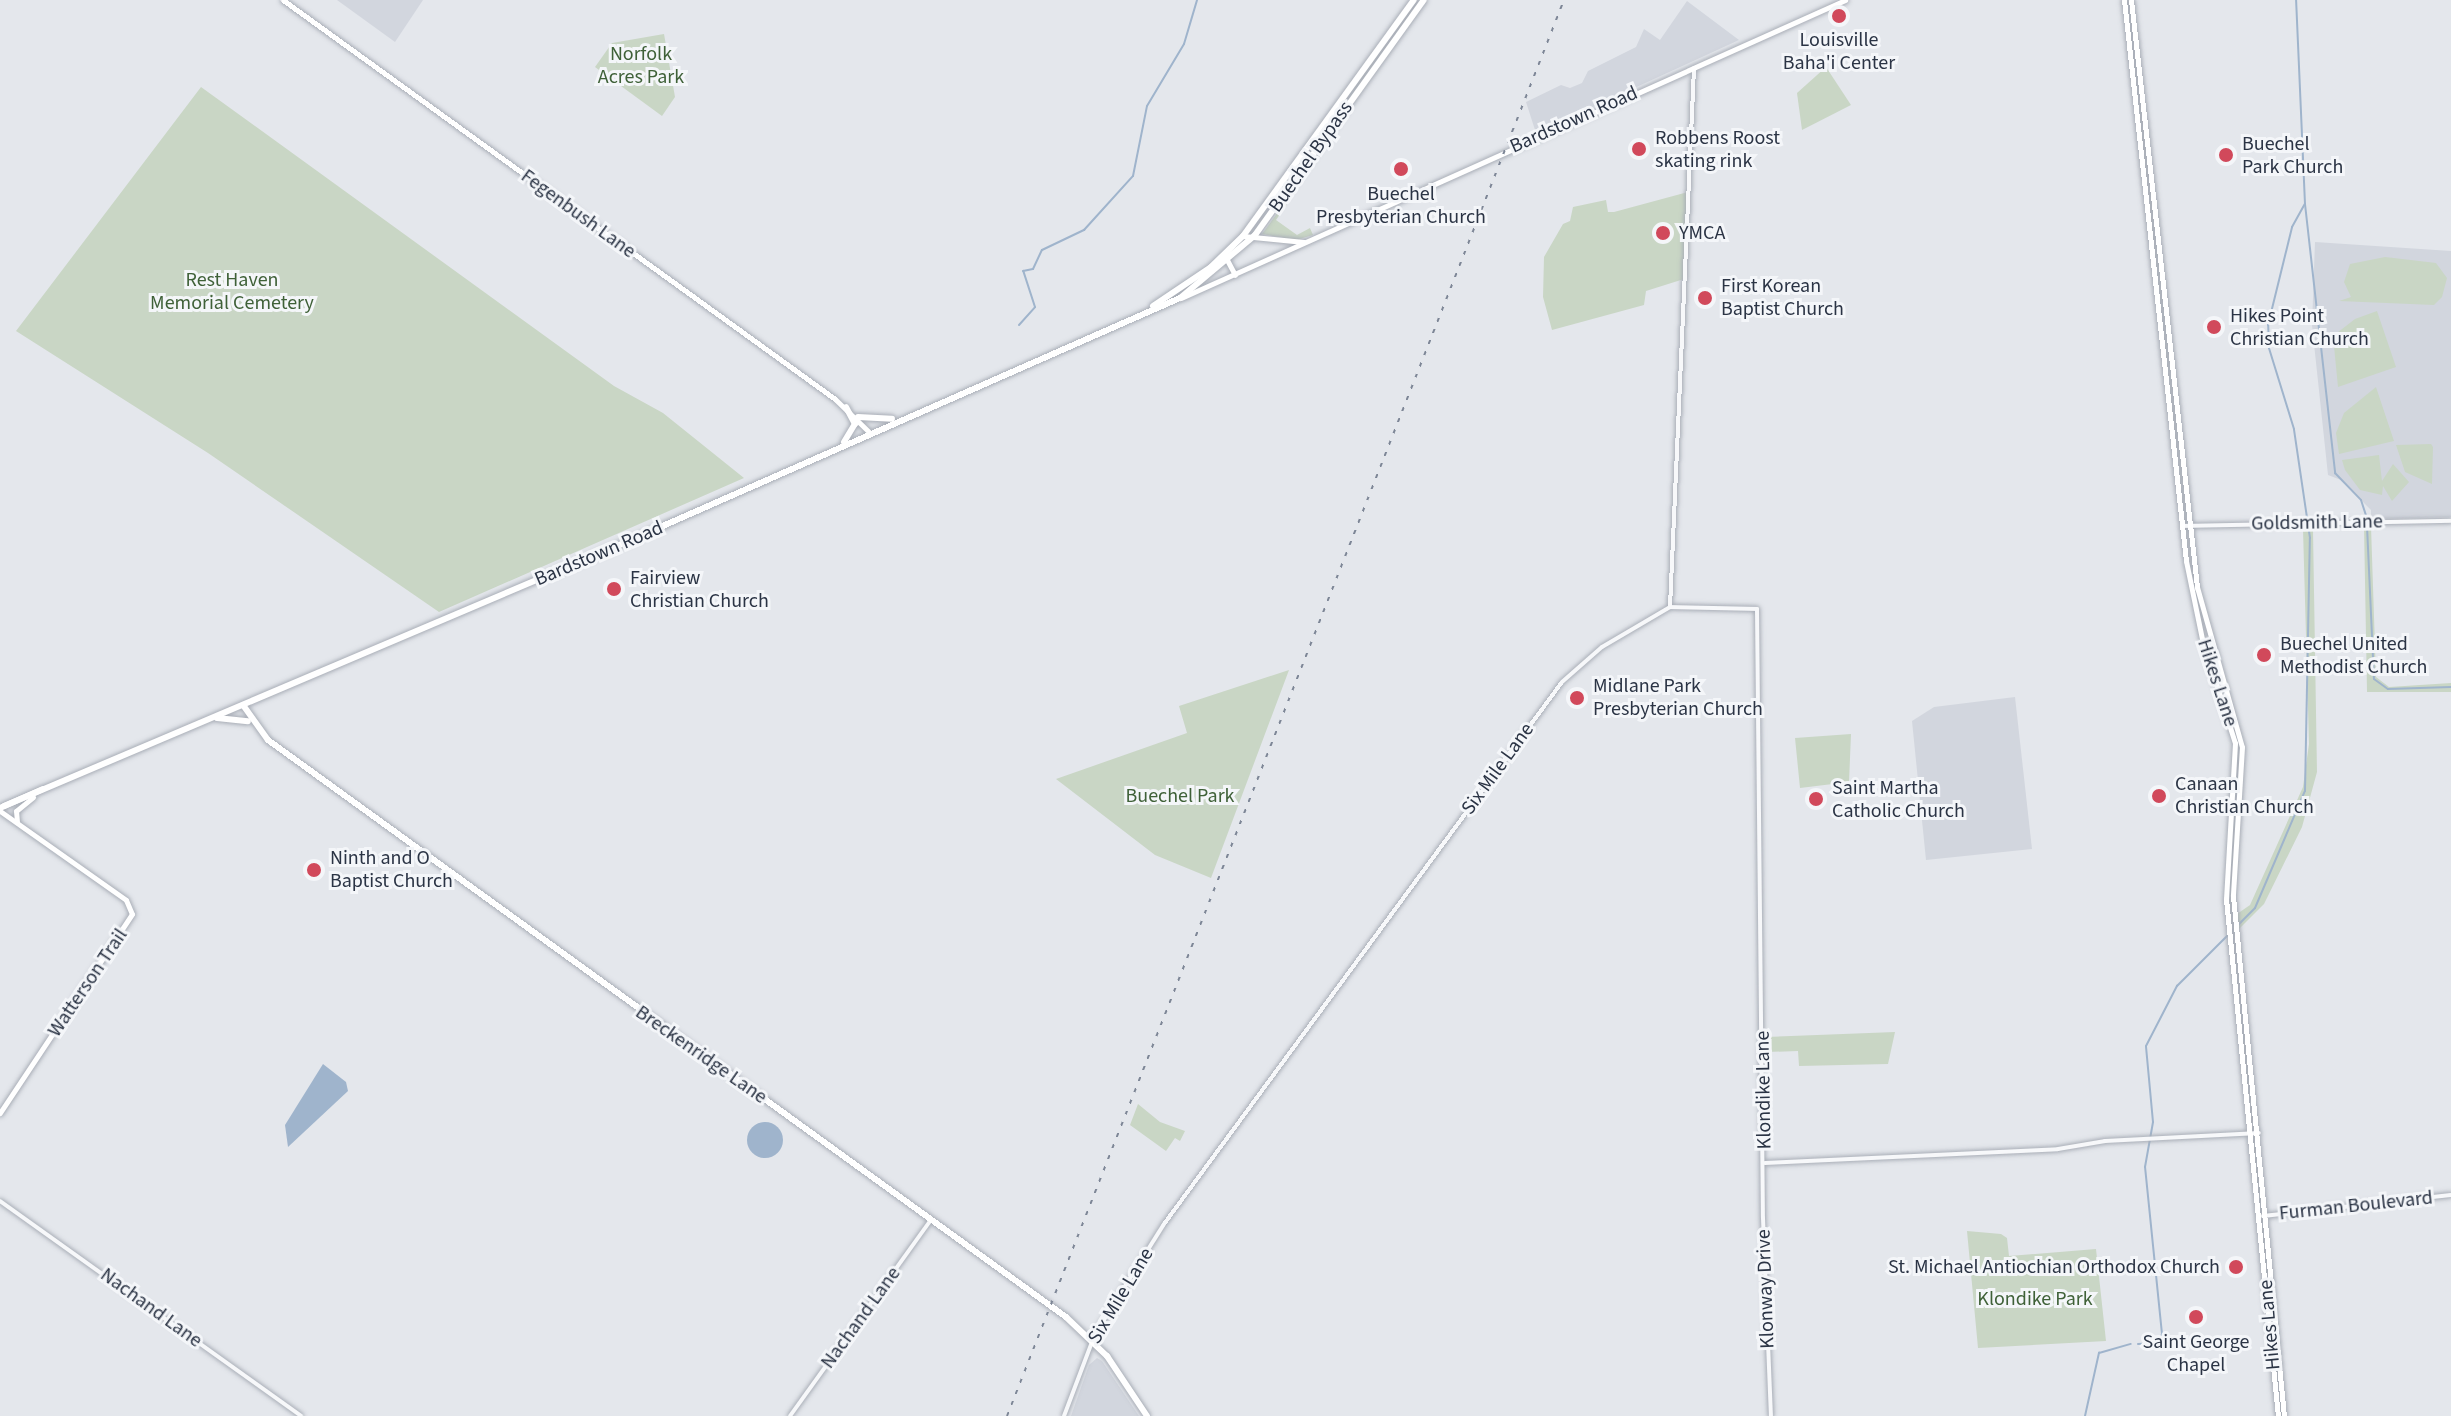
<!DOCTYPE html>
<style>
body{margin:0}
#map{position:relative;width:2451px;height:1416px;overflow:hidden;background:#e4e7ec;font-family:"Source Sans 3",sans-serif}
div>[style]{position:absolute}
[style*='--x']{left:calc(var(--x)*1px);top:calc(var(--y)*1px);width:calc(var(--w)*1px);rotate:calc(var(--a)*1deg)}
.built>*{inset:0;background:#d2d6de}
.green>*{inset:0;background:#c9d6c5}
.water>*{inset:0;background:#9fb4cc}
.round{border-radius:50%}
.stream>*{height:2px;margin:-1px;padding:0 1px;transform-origin:1px;border-radius:1px;background:#9fb4cc}
.roads{filter:drop-shadow(0 0 2px #a9aeb7) drop-shadow(0 0 2px #a9aeb7)}
.tertiary>*{height:4px;margin:-2px;padding:0 2px;transform-origin:2px;border-radius:2px;background:#f7f8fa}
.secondary>*{height:5px;margin:-2.5px;padding:0 2.5px;transform-origin:2.5px;border-radius:2.5px;background:#fff}
.primary>*{height:6px;margin:-3px;padding:0 3px;transform-origin:3px;border-radius:3px;background:#fff}
.rail>*{height:2px;margin-top:-1px;transform-origin:0;background:repeating-linear-gradient(90deg,#7d8696 0 4px,transparent 0 12px)}
.dots>*{width:22px;height:22px;translate:-50% -50%;box-sizing:border-box;border:4px solid #f4f6f9;border-radius:50%}
span{translate:-50% -50%;white-space:nowrap;text-align:center;line-height:1.15;-webkit-text-stroke:6px #f4f6f9;paint-order:stroke}
.poi-label{font-size:20px;color:#2b3445}
.left{translate:0 -50%;text-align:left}
.right{translate:-100% -50%;text-align:right}
.park-label{font-size:20px;color:#3f6138}
.street-label{font-size:20px;color:#2b3445}
</style>
<div id="map">
<div class="built">
<i style="clip-path:polygon(337px 0,423px 0,395px 42px)"></i>
<i style="clip-path:polygon(1687px 1px,1739px 40px,1536px 133px,1526px 102px,1561px 85px,1570px 88px,1582px 83px,1588px 71px,1636px 47px,1644px 29px,1660px 40px)"></i>
<i style="clip-path:polygon(2315px 242px,2451px 251px,2451px 517px,2371px 519px,2371px 510px,2341px 480px,2328px 475px,2312px 325px)"></i>
<i style="clip-path:polygon(2015px 697px,2032px 849px,1926px 860px,1912px 721px,1934px 707px)"></i>
<i style="clip-path:polygon(1097px 1358px,1102px 1361px,1139px 1416px,1071px 1416px,1089px 1365px)"></i>
</div>
<div class="green">
<i style="clip-path:polygon(664px 34px,675px 97px,662px 116px,595px 67px,612px 43px)"></i>
<i style="clip-path:polygon(1826px 67px,1851px 105px,1802px 130px,1797px 93px)"></i>
<i style="clip-path:polygon(201px 87px,614px 386px,663px 413px,744px 478px,439px 612px,208px 453px,16px 331px)"></i>
<i style="clip-path:polygon(1331px 140px,1276px 220px,1297px 235px,1310px 228px,1313px 235px,1296px 240px,1262px 234px)"></i>
<i style="clip-path:polygon(1688px 192px,1684px 279px,1646px 291px,1644px 305px,1552px 330px,1543px 297px,1544px 257px,1563px 224px,1570px 221px,1573px 207px,1606px 200px,1608px 212px,1614px 212px)"></i>
<i style="clip-path:polygon(2385px 257px,2436px 263px,2447px 278px,2442px 297px,2434px 305px,2339px 301px,2351px 297px,2344px 282px,2350px 264px)"></i>
<i style="clip-path:polygon(2377px 311px,2396px 367px,2338px 387px,2333px 336px,2355px 319px)"></i>
<i style="clip-path:polygon(2376px 387px,2394px 441px,2339px 454px,2336px 433px,2344px 413px)"></i>
<i style="clip-path:polygon(2431px 444px,2433px 447px,2432px 484px,2405px 472px,2396px 445px)"></i>
<i style="clip-path:polygon(2379px 455px,2382px 481px,2393px 464px,2409px 482px,2392px 501px,2383px 486px,2382px 495px,2360px 490px,2345px 470px,2342px 460px)"></i>
<i style="clip-path:polygon(2364px 526px,2371px 526px,2376px 677px,2389px 687px,2451px 683px,2451px 692px,2367px 692px)"></i>
<i style="clip-path:polygon(2303px 529px,2313px 530px,2317px 772px,2302px 827px,2264px 904px,2239px 929px,2237px 914px,2250px 905px,2303px 787px,2309px 744px)"></i>
<i style="clip-path:polygon(1289px 670px,1211px 878px,1155px 855px,1056px 779px,1187px 733px,1179px 706px)"></i>
<i style="clip-path:polygon(1851px 734px,1849px 782px,1800px 788px,1795px 738px)"></i>
<i style="clip-path:polygon(1895px 1032px,1888px 1064px,1799px 1066px,1798px 1051px,1766px 1052px,1766px 1037px)"></i>
<i style="clip-path:polygon(1138px 1104px,1160px 1122px,1185px 1131px,1180px 1141px,1175px 1138px,1166px 1151px,1130px 1125px)"></i>
<i style="clip-path:polygon(1967px 1231px,2001px 1234px,2007px 1238px,2009px 1256px,2096px 1249px,2106px 1341px,1978px 1348px)"></i>
</div>
<div class="water">
<i style="clip-path:polygon(323px 1064px,346px 1082px,348px 1091px,288px 1147px,285px 1125px)"></i>
<i class="round" style="left:747px;top:1122px;width:36px;height:36px"></i>
</div>
<div class="stream">
<i style="--x:2305;--y:204;--w:271;--a:83.6"></i>
<i style="--x:2335;--y:473;--w:37;--a:46"></i>
<i style="--x:2361;--y:500;--w:19;--a:72"></i>
<i style="--x:1019;--y:325;--w:24;--a:-48"></i>
<i style="--x:1035;--y:307;--w:38;--a:-108"></i>
<i style="--x:1023;--y:271;--w:10;--a:-11"></i>
<i style="--x:1033;--y:269;--w:21;--a:-65"></i>
<i style="--x:1042;--y:250;--w:47;--a:-25.5"></i>
<i style="--x:1084;--y:230;--w:73;--a:-47.8"></i>
<i style="--x:1133;--y:176;--w:71;--a:-78.7"></i>
<i style="--x:1147;--y:106;--w:72;--a:-59.2"></i>
<i style="--x:1184;--y:44;--w:46;--a:-73.5"></i>
<i style="--x:2367;--y:526;--w:153;--a:87.4"></i>
<i style="--x:2374;--y:679;--w:17;--a:36"></i>
<i style="--x:2388;--y:689;--w:63;--a:-1.8"></i>
<i style="--x:2138;--y:1344;--w:20;--a:-3"></i>
<i style="--x:2158;--y:1343;--w:10;--a:-66"></i>
<i style="--x:2162;--y:1334;--w:168;--a:-95.8"></i>
<i style="--x:2145;--y:1167;--w:46;--a:-79.9"></i>
<i style="--x:2153;--y:1122;--w:76;--a:-95.3"></i>
<i style="--x:2146;--y:1046;--w:68;--a:-62.7"></i>
<i style="--x:2177;--y:986;--w:110;--a:-45"></i>
<i style="--x:2255;--y:908;--w:127;--a:-66.9"></i>
<i style="--x:2305;--y:791;--w:253;--a:-88.9"></i>
<i style="--x:2310;--y:538;--w:110;--a:-98.4"></i>
<i style="--x:2294;--y:429;--w:85;--a:-107.2"></i>
<i style="--x:2269;--y:348;--w:23;--a:-92"></i>
<i style="--x:2268;--y:325;--w:101;--a:-76.2"></i>
<i style="--x:2292;--y:227;--w:26;--a:-61"></i>
<i style="--x:2305;--y:204;--w:204;--a:-92.5"></i>
<i style="--x:2085;--y:1416;--w:65;--a:-77.5"></i>
<i style="--x:2099;--y:1353;--w:33;--a:-16"></i>
</div>
<div class="roads">
<div class="tertiary">
<i style="--x:2182;--y:526;--w:269;--a:-1.1"></i>
<i style="--x:1670;--y:607;--w:87;--a:1.3"></i>
<i style="--x:1757;--y:609;--w:609;--a:89.44"></i>
<i style="--x:1763;--y:1218;--w:198;--a:87.7"></i>
<i style="--x:1765;--y:1163;--w:293;--a:-2.7"></i>
<i style="--x:2058;--y:1149;--w:48;--a:-9.7"></i>
<i style="--x:2105;--y:1141;--w:154;--a:-3"></i>
<i style="--x:0;--y:1201;--w:370;--a:35.5"></i>
<i style="--x:2263;--y:1216;--w:189;--a:-6.4"></i>
<i style="--x:790;--y:1416;--w:241;--a:-54.3"></i>
<i style="--x:1064;--y:1416;--w:88;--a:-69.3"></i>
<i style="--x:1095;--y:1334;--w:130;--a:-57.9"></i>
<i style="--x:1164;--y:1224;--w:672;--a:-53.71"></i>
<i style="--x:1562;--y:682;--w:53;--a:-41.2"></i>
<i style="--x:1602;--y:647;--w:79;--a:-30.5"></i>
<i style="--x:1670;--y:607;--w:539;--a:-87.45"></i>
</div>
<div class="secondary">
<i style="--x:283;--y:0;--w:681;--a:35.86"></i>
<i style="--x:835;--y:399;--w:47;--a:44.1"></i>
<i style="--x:2124;--y:0;--w:564;--a:83.69"></i>
<i style="--x:2186;--y:561;--w:80;--a:78.4"></i>
<i style="--x:2202;--y:639;--w:109;--a:72.4"></i>
<i style="--x:2235;--y:743;--w:156;--a:93.3"></i>
<i style="--x:2226;--y:899;--w:520;--a:84.26"></i>
<i style="--x:2131;--y:0;--w:591;--a:83.58"></i>
<i style="--x:2197;--y:587;--w:166;--a:74.3"></i>
<i style="--x:2242;--y:747;--w:149;--a:93.5"></i>
<i style="--x:2233;--y:896;--w:522;--a:84.4"></i>
<i style="--x:1243;--y:236;--w:61;--a:5.6"></i>
<i style="--x:1226;--y:258;--w:19;--a:62"></i>
<i style="--x:1181;--y:298;--w:728;--a:-24.17"></i>
<i style="--x:0;--y:811;--w:154;--a:35.2"></i>
<i style="--x:126;--y:900;--w:15;--a:67"></i>
<i style="--x:132;--y:914;--w:239;--a:123.6"></i>
<i style="--x:17;--y:822;--w:11;--a:-95"></i>
<i style="--x:16;--y:811;--w:22;--a:-39"></i>
</div>
<div class="primary">
<i style="--x:1153;--y:306;--w:70;--a:-33.9"></i>
<i style="--x:1211;--y:267;--w:45;--a:-44.1"></i>
<i style="--x:1243;--y:236;--w:291;--a:-54.1"></i>
<i style="--x:858;--y:417;--w:34;--a:3"></i>
<i style="--x:844;--y:442;--w:21;--a:-59"></i>
<i style="--x:855;--y:424;--w:19;--a:-118"></i>
<i style="--x:243;--y:705;--w:43;--a:54.5"></i>
<i style="--x:268;--y:740;--w:985;--a:35.87"></i>
<i style="--x:1066;--y:1317;--w:57;--a:43.6"></i>
<i style="--x:1107;--y:1356;--w:72;--a:56.3"></i>
<i style="--x:217;--y:718;--w:31;--a:6"></i>
<i style="--x:4;--y:806;--w:681;--a:-22.99"></i>
<i style="--x:631;--y:540;--w:600;--a:-23.79"></i>
<i style="--x:1180;--y:298;--w:98;--a:-40"></i>
<i style="--x:1255;--y:235;--w:289;--a:-54.3"></i>
<i style="--x:0;--y:808;--w:47;--a:-23.8"></i>
</div>
</div>
<div class="rail">
<i style="--x:1007;--y:1416;--w:1522;--a:-68.53"></i>
</div>
<div class="dots">
<i style="left:1839px;top:16px;background:#d1495b"></i>
<i style="left:1639px;top:149px;background:#d1495b"></i>
<i style="left:2226px;top:155px;background:#d1495b"></i>
<i style="left:1401px;top:169px;background:#d1495b"></i>
<i style="left:1663px;top:233px;background:#d1495b"></i>
<i style="left:1705px;top:298px;background:#d1495b"></i>
<i style="left:2214px;top:327px;background:#d1495b"></i>
<i style="left:614px;top:589px;background:#d1495b"></i>
<i style="left:2264px;top:655px;background:#d1495b"></i>
<i style="left:1577px;top:698px;background:#d1495b"></i>
<i style="left:2159px;top:796px;background:#d1495b"></i>
<i style="left:1816px;top:799px;background:#d1495b"></i>
<i style="left:314px;top:870px;background:#d1495b"></i>
<i style="left:2236px;top:1267px;background:#d1495b"></i>
<i style="left:2196px;top:1317px;background:#d1495b"></i>
</div>
<div class="poi-label">
<span style="left:1839px;top:52px">Louisville<br>Baha'i Center</span>
<span class="left" style="left:1655px;top:150px">Robbens Roost<br>skating rink</span>
<span class="left" style="left:2242px;top:156px">Buechel<br>Park Church</span>
<span style="left:1401px;top:206px">Buechel<br>Presbyterian Church</span>
<span class="left" style="left:1679px;top:233px">YMCA</span>
<span class="left" style="left:1721px;top:298px">First Korean<br>Baptist Church</span>
<span class="left" style="left:2230px;top:328px">Hikes Point<br>Christian Church</span>
<span class="left" style="left:630px;top:590px">Fairview<br>Christian Church</span>
<span class="left" style="left:2280px;top:656px">Buechel United<br>Methodist Church</span>
<span class="left" style="left:1593px;top:698px">Midlane Park<br>Presbyterian Church</span>
<span class="left" style="left:2175px;top:796px">Canaan<br>Christian Church</span>
<span class="left" style="left:1832px;top:800px">Saint Martha<br>Catholic Church</span>
<span class="left" style="left:330px;top:870px">Ninth and O<br>Baptist Church</span>
<span class="right" style="left:2220px;top:1267px">St. Michael Antiochian Orthodox Church</span>
<span style="left:2196px;top:1354px">Saint George<br>Chapel</span>
</div>
<div class="park-label">
<span style="left:641px;top:66px">Norfolk<br>Acres Park</span>
<span style="left:232px;top:292px">Rest Haven<br>Memorial Cemetery</span>
<span style="left:1180px;top:796px">Buechel Park</span>
<span style="left:2035px;top:1299px">Klondike Park</span>
</div>
<div class="street-label">
<span style="left:1574px;top:120px;rotate:-24deg">Bardstown Road</span>
<span style="left:1311px;top:157px;rotate:-55deg">Buechel Bypass</span>
<span style="left:578px;top:214px;rotate:36deg">Fegenbush Lane</span>
<span style="left:2317px;top:523px;rotate:-1deg">Goldsmith Lane</span>
<span style="left:599px;top:554px;rotate:-23deg">Bardstown Road</span>
<span style="left:2217px;top:683px;rotate:72deg">Hikes Lane</span>
<span style="left:1498px;top:769px;rotate:-54deg">Six Mile Lane</span>
<span style="left:88px;top:983px;rotate:-56deg">Watterson Trail</span>
<span style="left:701px;top:1055px;rotate:35deg">Breckenridge Lane</span>
<span style="left:1764px;top:1090px;rotate:-91deg">Klondike Lane</span>
<span style="left:2356px;top:1206px;rotate:-6deg">Furman Boulevard</span>
<span style="left:1766px;top:1289px;rotate:-92deg">Klonway Drive</span>
<span style="left:1121px;top:1296px;rotate:-59deg">Six Mile Lane</span>
<span style="left:151px;top:1308px;rotate:36deg">Nachand Lane</span>
<span style="left:861px;top:1318px;rotate:-54deg">Nachand Lane</span>
<span style="left:2270px;top:1325px;rotate:-95deg">Hikes Lane</span>
</div>
</div>
